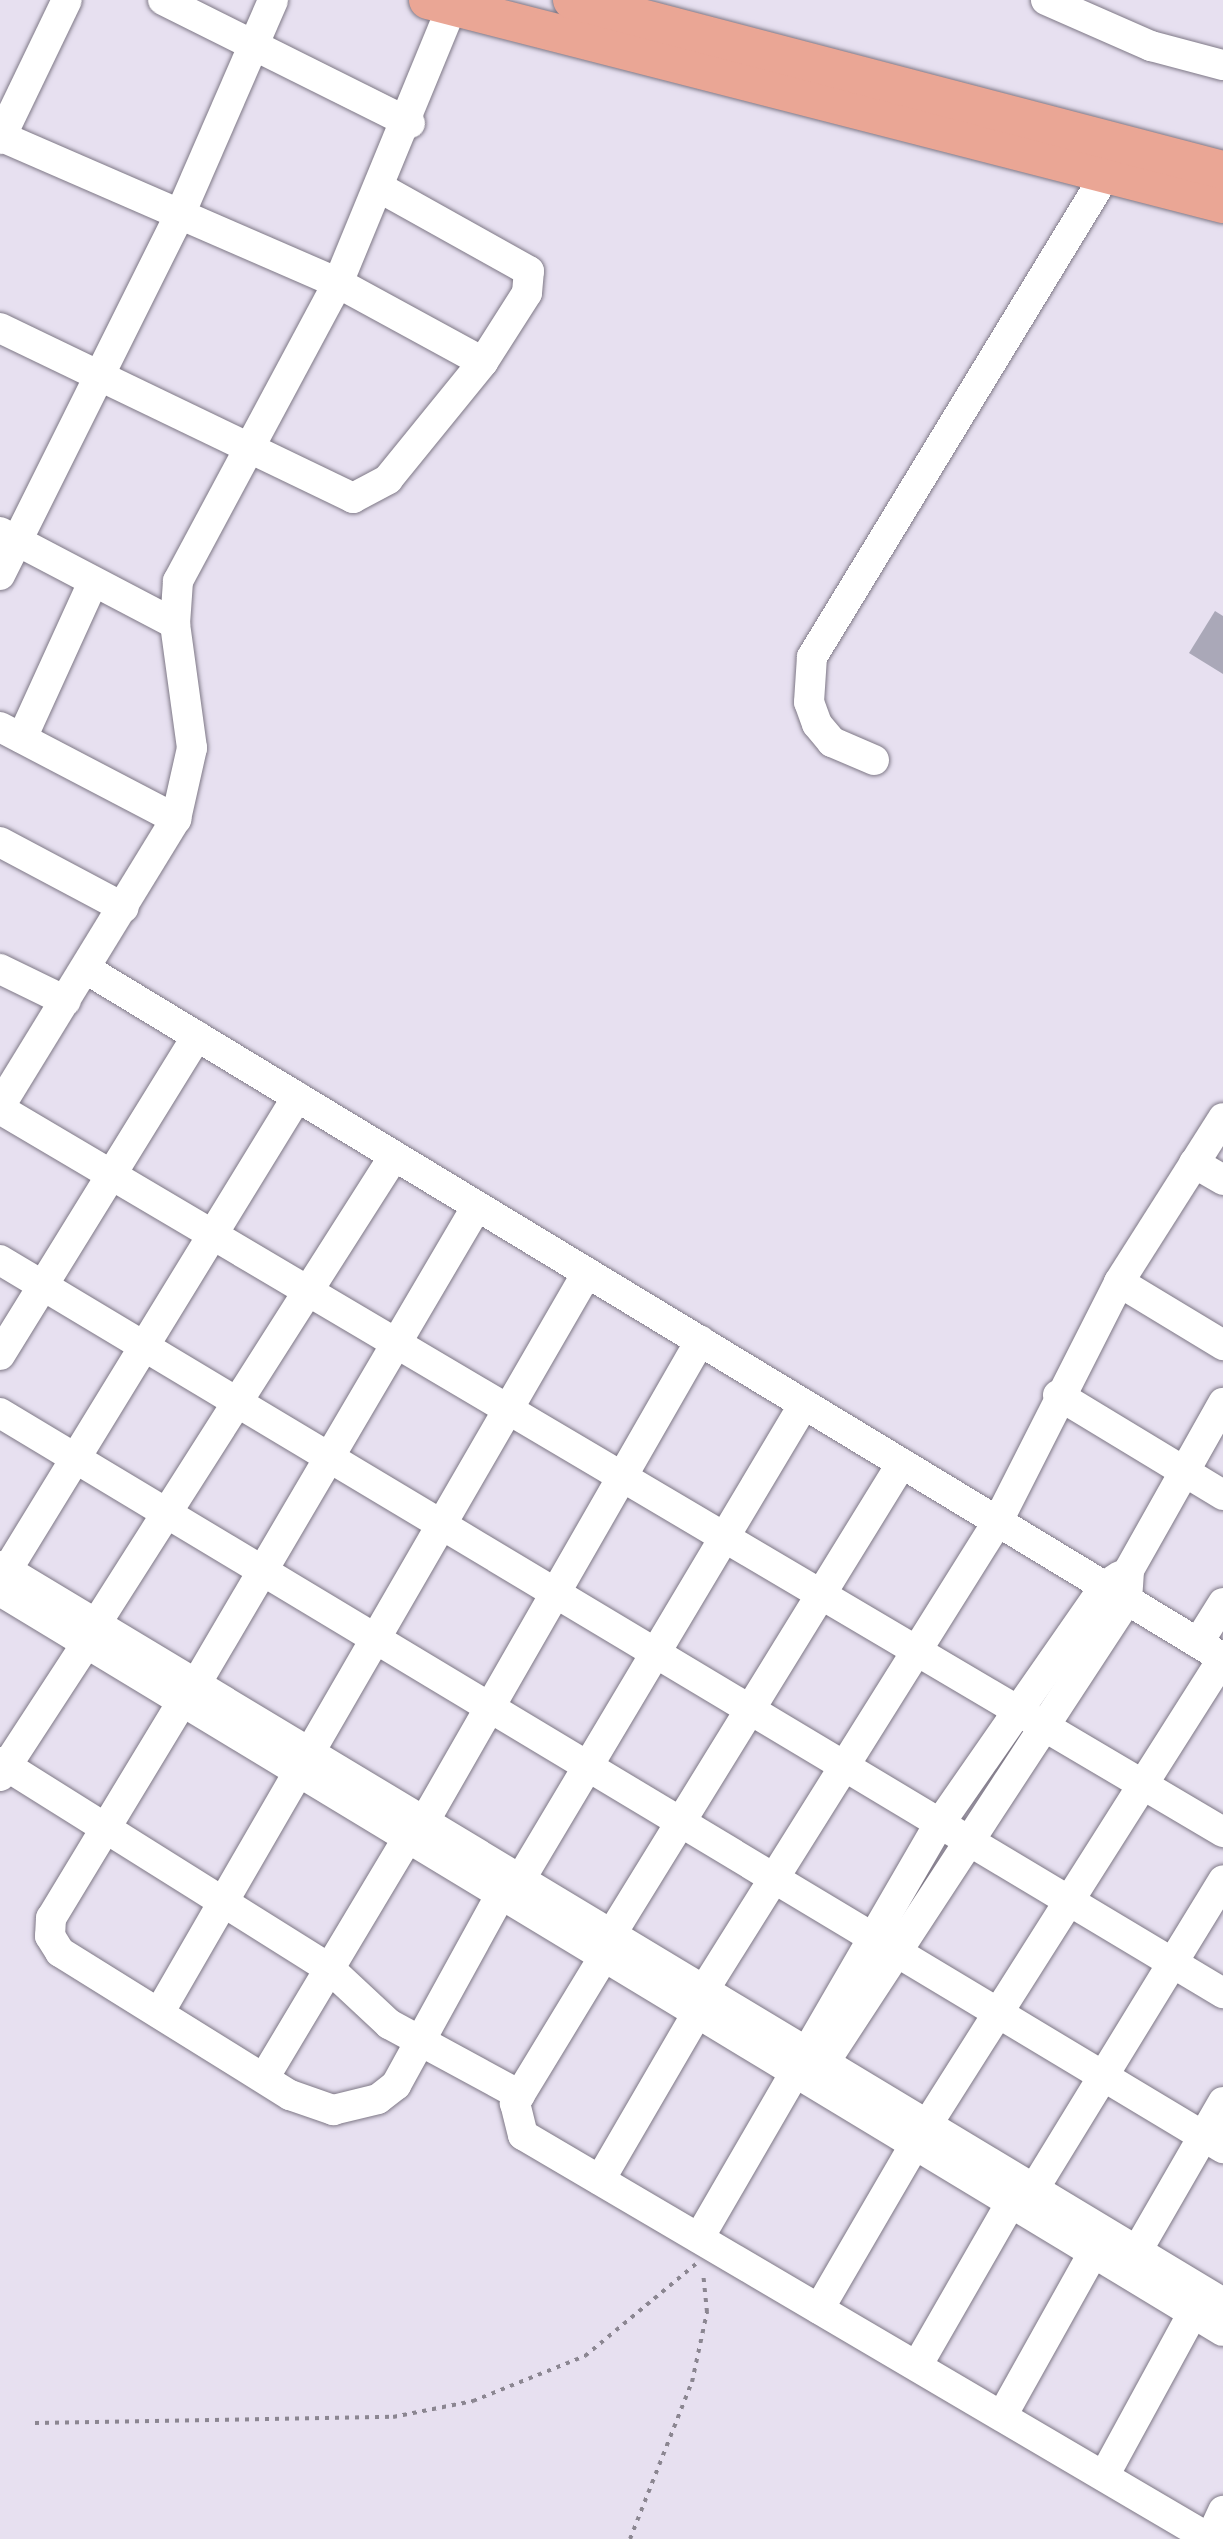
<!DOCTYPE html>
<style>
body{margin:0}
#map{position:relative;width:1223px;height:2539px;overflow:hidden;background:#e7e0f0;font-family:"Varela Round",sans-serif}
div>[style]{position:absolute}
[style*='--x']{left:calc(var(--x)*1px);top:calc(var(--y)*1px);width:calc(var(--w)*1px);rotate:calc(var(--a)*1deg)}
.building>*{inset:0;background:#aaa8b8}
.path>*{height:4px;margin-top:-2px;transform-origin:0;background:repeating-linear-gradient(90deg,#8b8691 0 4px,transparent 0 10px)}
.roads{filter:drop-shadow(0 0 2px #7e7886) drop-shadow(0 0 2px #7e7886)}
.minor>*{height:30px;margin:-15px;padding:0 15px;transform-origin:15px;border-radius:15px;background:#fff}
.major>*{height:38px;margin:-19px;padding:0 19px;transform-origin:19px;border-radius:19px;background:#eaa695}
span{translate:-50% -50%;white-space:nowrap;text-align:center;line-height:1.15;-webkit-text-stroke:8px #fff;paint-order:stroke}
</style>
<div id="map">
<div class="building">
<i style="clip-path:polygon(1215px 611px,1223px 616px,1223px 674px,1189px 653px)"></i>
</div>
<div class="path">
<i style="--x:35;--y:2423;--w:358;--a:-1"></i>
<i style="--x:393;--y:2417;--w:82;--a:-11.3"></i>
<i style="--x:473;--y:2401;--w:121;--a:-21.9"></i>
<i style="--x:585;--y:2356;--w:144;--a:-39.7"></i>
<i style="--x:630;--y:2539;--w:169;--a:-68.5"></i>
<i style="--x:692;--y:2382;--w:72;--a:-77.9"></i>
<i style="--x:707;--y:2312;--w:40;--a:-95.7"></i>
</div>
<div class="roads">
<div class="minor">
<i style="--x:163;--y:0;--w:276;--a:26.5"></i>
<i style="--x:1046;--y:0;--w:115;--a:23.7"></i>
<i style="--x:1151;--y:46;--w:74;--a:14.8"></i>
<i style="--x:0;--y:136;--w:369;--a:23.5"></i>
<i style="--x:338;--y:283;--w:165;--a:28.6"></i>
<i style="--x:483;--y:362;--w:82;--a:-57.5"></i>
<i style="--x:527;--y:293;--w:22;--a:-85"></i>
<i style="--x:529;--y:271;--w:168;--a:-150.8"></i>
<i style="--x:0;--y:139;--w:154;--a:-64.3"></i>
<i style="--x:0;--y:328;--w:392;--a:25.7"></i>
<i style="--x:353;--y:498;--w:40;--a:-28"></i>
<i style="--x:388;--y:479;--w:151;--a:-50.9"></i>
<i style="--x:0;--y:532;--w:198;--a:27.7"></i>
<i style="--x:0;--y:575;--w:406;--a:-63.5"></i>
<i style="--x:181;--y:212;--w:231;--a:-66.5"></i>
<i style="--x:0;--y:727;--w:199;--a:27.6"></i>
<i style="--x:22;--y:738;--w:171;--a:-65.5"></i>
<i style="--x:874;--y:760;--w:46;--a:-156.8"></i>
<i style="--x:832;--y:742;--w:23;--a:-130"></i>
<i style="--x:817;--y:724;--w:23;--a:-110"></i>
<i style="--x:809;--y:702;--w:45;--a:-86.2"></i>
<i style="--x:812;--y:657;--w:587;--a:-58.67"></i>
<i style="--x:0;--y:842;--w:140;--a:28"></i>
<i style="--x:0;--y:969;--w:73;--a:25.9"></i>
<i style="--x:86;--y:969;--w:1329;--a:31.22"></i>
<i style="--x:0;--y:1106;--w:337;--a:-58.5"></i>
<i style="--x:176;--y:819;--w:73;--a:-77.3"></i>
<i style="--x:192;--y:748;--w:125;--a:-97.8"></i>
<i style="--x:175;--y:624;--w:43;--a:-86"></i>
<i style="--x:178;--y:581;--w:338;--a:-61.8"></i>
<i style="--x:338;--y:283;--w:299;--a:-67.6"></i>
<i style="--x:0;--y:1109;--w:1421;--a:30.59"></i>
<i style="--x:1194;--y:1163;--w:34;--a:30"></i>
<i style="--x:0;--y:1260;--w:1426;--a:30.94"></i>
<i style="--x:1119;--y:1282;--w:122;--a:31.2"></i>
<i style="--x:0;--y:1355;--w:375;--a:-58.3"></i>
<i style="--x:1058;--y:1395;--w:193;--a:31.2"></i>
<i style="--x:0;--y:1413;--w:1427;--a:31.01"></i>
<i style="--x:0;--y:1566;--w:1428;--a:31.07"></i>
<i style="--x:7;--y:1570;--w:555;--a:-58.49"></i>
<i style="--x:0;--y:1591;--w:1429;--a:31.18"></i>
<i style="--x:96;--y:1624;--w:555;--a:-57.51"></i>
<i style="--x:1198;--y:1643;--w:47;--a:-58"></i>
<i style="--x:196;--y:1684;--w:554;--a:-59.55"></i>
<i style="--x:182;--y:1702;--w:253;--a:121.2"></i>
<i style="--x:51;--y:1918;--w:18;--a:93"></i>
<i style="--x:50;--y:1936;--w:19;--a:58"></i>
<i style="--x:60;--y:1952;--w:271;--a:31.9"></i>
<i style="--x:290;--y:2095;--w:46;--a:19.2"></i>
<i style="--x:333;--y:2110;--w:46;--a:-13.7"></i>
<i style="--x:378;--y:2099;--w:23;--a:-38"></i>
<i style="--x:396;--y:2085;--w:216;--a:-61.2"></i>
<i style="--x:0;--y:1762;--w:390;--a:32.1"></i>
<i style="--x:330;--y:1969;--w:81;--a:43"></i>
<i style="--x:389;--y:2024;--w:149;--a:28.5"></i>
<i style="--x:0;--y:1776;--w:158;--a:-56.9"></i>
<i style="--x:424;--y:1822;--w:555;--a:-60.15"></i>
<i style="--x:520;--y:1880;--w:554;--a:-59.18"></i>
<i style="--x:611;--y:1935;--w:554;--a:-58.35"></i>
<i style="--x:603;--y:1958;--w:170;--a:121.3"></i>
<i style="--x:515;--y:2103;--w:33;--a:76"></i>
<i style="--x:523;--y:2135;--w:797;--a:30.46"></i>
<i style="--x:704;--y:1990;--w:554;--a:-57.92"></i>
<i style="--x:998;--y:1521;--w:268;--a:-63.1"></i>
<i style="--x:1119;--y:1282;--w:194;--a:-57.6"></i>
<i style="--x:159;--y:2013;--w:855;--a:-59.96"></i>
<i style="--x:815;--y:2077;--w:570;--a:-56.81"></i>
<i style="--x:1127;--y:1600;--w:30;--a:-86"></i>
<i style="--x:1129;--y:1570;--w:192;--a:-60.6"></i>
<i style="--x:264;--y:2078;--w:279;--a:-59.1"></i>
<i style="--x:927;--y:2125;--w:553;--a:-57.63"></i>
<i style="--x:600;--y:2180;--w:191;--a:-59.8"></i>
<i style="--x:1034;--y:2189;--w:362;--a:-58.5"></i>
<i style="--x:699;--y:2238;--w:480;--a:-59.9"></i>
<i style="--x:940;--y:1823;--w:289;--a:-55.2"></i>
<i style="--x:1105;--y:1586;--w:18;--a:-34"></i>
<i style="--x:1137;--y:2251;--w:172;--a:-60"></i>
<i style="--x:819;--y:2309;--w:189;--a:-59.8"></i>
<i style="--x:917;--y:2366;--w:187;--a:-60.1"></i>
<i style="--x:1002;--y:2416;--w:187;--a:-60.8"></i>
<i style="--x:1104;--y:2476;--w:186;--a:-61.4"></i>
<i style="--x:1210;--y:2539;--w:31;--a:-65"></i>
</div>
<div class="major">
<i style="--x:428;--y:0;--w:821;--a:14.39"></i>
<i style="--x:572;--y:0;--w:673;--a:14.64"></i>
</div>
</div>
</div>
